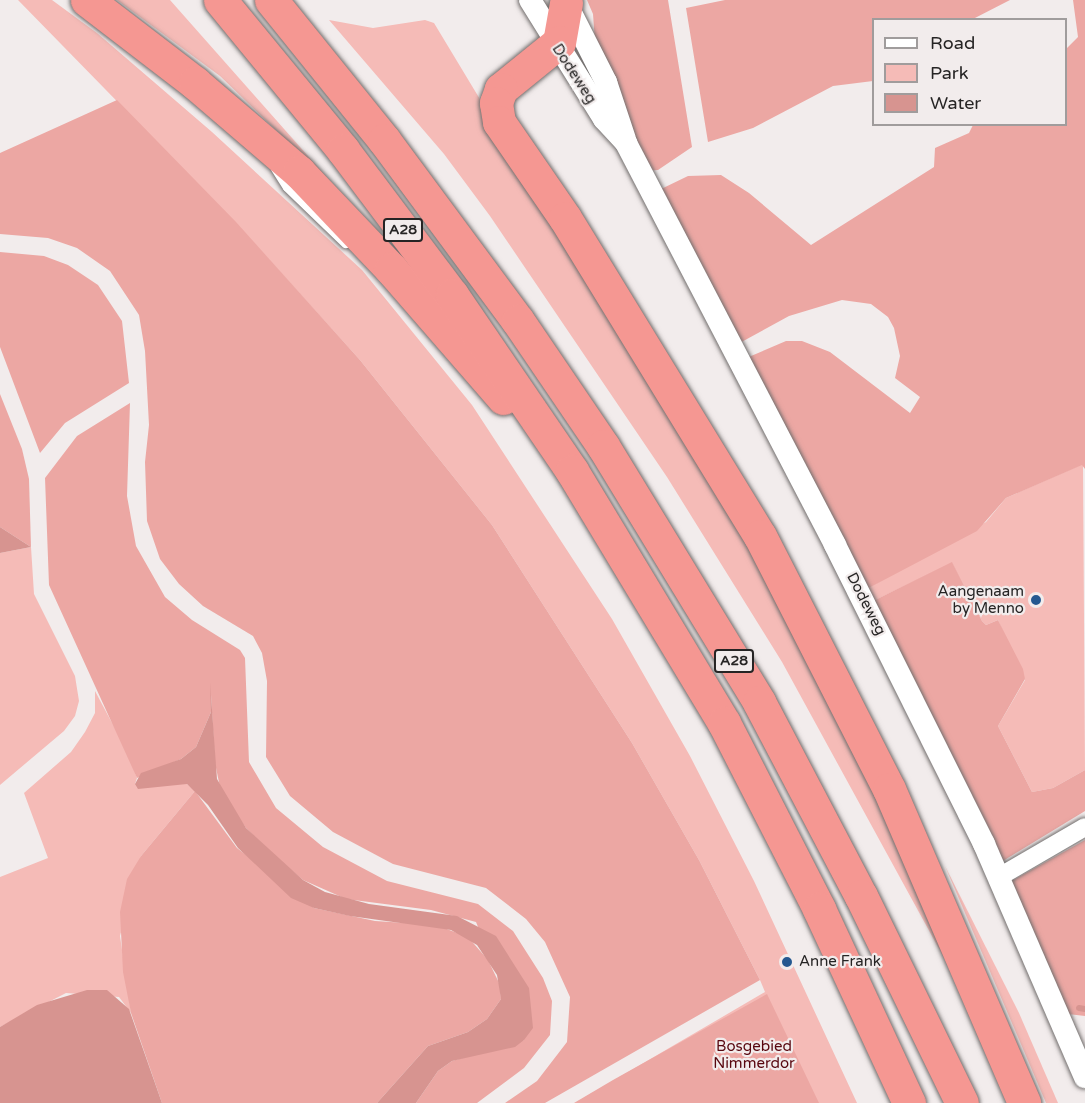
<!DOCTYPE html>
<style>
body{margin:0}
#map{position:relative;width:1085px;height:1103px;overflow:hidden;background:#f2ecec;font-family:"Varela Round",sans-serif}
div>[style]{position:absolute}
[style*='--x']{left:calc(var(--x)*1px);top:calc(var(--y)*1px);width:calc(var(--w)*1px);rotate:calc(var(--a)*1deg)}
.green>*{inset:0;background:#f5bbb7}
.forest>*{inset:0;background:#eca7a3}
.water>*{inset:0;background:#d79490}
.stream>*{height:6px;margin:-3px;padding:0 3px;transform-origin:3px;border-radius:3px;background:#d79490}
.roads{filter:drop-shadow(0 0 2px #726e6d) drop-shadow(0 0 2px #726e6d)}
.service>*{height:9px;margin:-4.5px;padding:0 4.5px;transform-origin:4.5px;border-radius:4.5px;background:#fff}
.minor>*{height:18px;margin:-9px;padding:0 9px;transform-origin:9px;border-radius:9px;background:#fff}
.tertiary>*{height:22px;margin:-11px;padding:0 11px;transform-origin:11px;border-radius:11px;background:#fff}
.motorway>*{height:33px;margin:-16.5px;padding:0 16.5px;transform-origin:16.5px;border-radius:16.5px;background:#f59792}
.dots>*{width:16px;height:16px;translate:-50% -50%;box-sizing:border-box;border:3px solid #f2ecec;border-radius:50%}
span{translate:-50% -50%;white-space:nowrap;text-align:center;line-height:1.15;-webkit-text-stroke:4.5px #f2ecec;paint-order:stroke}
.shield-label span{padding:2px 4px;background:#f2ecec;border:2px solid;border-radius:4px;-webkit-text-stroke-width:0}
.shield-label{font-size:14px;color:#262424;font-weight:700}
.street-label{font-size:15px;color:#262424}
.poi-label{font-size:15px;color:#262424}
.right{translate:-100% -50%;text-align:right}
.left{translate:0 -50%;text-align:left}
.park-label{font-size:15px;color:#58070f}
.legend{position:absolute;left:872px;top:18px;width:195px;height:108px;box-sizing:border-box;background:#f2ecec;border:2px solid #a09c9c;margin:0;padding:8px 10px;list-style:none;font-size:18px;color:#262424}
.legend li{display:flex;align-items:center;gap:12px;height:30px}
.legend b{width:30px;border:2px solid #a09c9c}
</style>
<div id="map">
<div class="green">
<i style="clip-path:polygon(18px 0,52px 0,97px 33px,212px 132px,362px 270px,472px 405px,612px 619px,690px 756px,754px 881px,857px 1103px,575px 1103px,765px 992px,760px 980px,699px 860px,632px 743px,492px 525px,360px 360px,235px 222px)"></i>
<i style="clip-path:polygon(117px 0,170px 0,339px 191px,220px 76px)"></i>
<i style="clip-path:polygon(329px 20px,373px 28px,425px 20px,434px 23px,801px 631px,961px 989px,782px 662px,667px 477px,490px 216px,444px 154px)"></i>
<i style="clip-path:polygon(1083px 464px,1085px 770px,1053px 788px,1032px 792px,998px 726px,1025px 680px,998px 620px,986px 625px,982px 621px,952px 563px,869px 603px,863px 591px,986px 522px,1006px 498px)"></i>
<i style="clip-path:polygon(31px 547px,34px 594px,75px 676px,79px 701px,75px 716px,64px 731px,0 785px,0 553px)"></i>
<i style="clip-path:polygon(95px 691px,127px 751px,137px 778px,135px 784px,187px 784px,195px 791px,141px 856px,120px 936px,131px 1013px,119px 997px,66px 993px,0 1027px,0 877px,48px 858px,24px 793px,71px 752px,85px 732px,95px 713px)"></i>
<i style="clip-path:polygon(945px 866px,1019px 1013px,1058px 1103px,1046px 1103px)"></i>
</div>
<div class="forest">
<i style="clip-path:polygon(587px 0,668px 0,692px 147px,658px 170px,646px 171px,595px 42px,593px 14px)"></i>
<i style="clip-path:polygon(725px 0,1010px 0,973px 19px,874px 20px,873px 81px,833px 86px,753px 128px,708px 142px,686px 8px)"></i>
<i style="clip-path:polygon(1073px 0,1085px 0,1085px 469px,1082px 465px,1006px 498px,977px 531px,863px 591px,744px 359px,786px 341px,802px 341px,830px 352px,910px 413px,920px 397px,895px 378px,900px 356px,894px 328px,888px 317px,871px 304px,842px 300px,789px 316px,736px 345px,657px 191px,688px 176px,721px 175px,749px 193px,811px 245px,934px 167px,935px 148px,969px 133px,973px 125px,1066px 124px,1066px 49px,1078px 37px)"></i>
<i style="clip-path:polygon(117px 100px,236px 222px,360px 360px,492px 525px,632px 743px,699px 860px,760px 980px,545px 1103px,505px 1103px,537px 1081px,567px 1042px,570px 997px,545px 942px,526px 919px,486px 888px,393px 864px,333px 832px,290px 796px,266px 757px,267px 681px,262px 653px,253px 636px,203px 606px,179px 584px,160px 559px,147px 521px,145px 462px,149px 425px,145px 351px,139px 315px,110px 271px,77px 248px,48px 238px,0 234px,0 153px)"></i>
<i style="clip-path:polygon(0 252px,44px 256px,68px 265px,98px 285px,122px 321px,129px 383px,65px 423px,40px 453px,0 347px)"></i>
<i style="clip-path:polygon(0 394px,22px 449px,29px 479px,31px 547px,0 527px)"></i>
<i style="clip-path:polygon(130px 403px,127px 496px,136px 546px,165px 597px,192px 620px,240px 650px,245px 658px,249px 762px,276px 808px,323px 847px,387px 881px,478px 904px,513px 931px,543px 978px,552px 1001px,550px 1035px,524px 1068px,477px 1103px,416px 1103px,438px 1071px,452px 1061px,524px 1040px,476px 922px,431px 910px,346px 899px,303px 880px,276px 857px,246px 828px,221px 792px,215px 763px,211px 695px,211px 712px,196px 747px,181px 759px,137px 778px,49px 585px,45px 478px,77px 436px)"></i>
<i style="clip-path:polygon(952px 562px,982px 621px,986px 625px,998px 620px,1023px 669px,1025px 679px,998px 726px,1032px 792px,1053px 788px,1085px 770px,1085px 811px,998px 864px,869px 603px)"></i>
<i style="clip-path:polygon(195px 791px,237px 848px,314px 908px,375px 921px,436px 925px,468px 937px,488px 960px,500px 985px,501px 999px,487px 1019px,468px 1032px,428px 1046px,377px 1103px,162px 1103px,131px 1013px,123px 972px,120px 912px,127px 879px,141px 856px)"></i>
<i style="clip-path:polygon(1085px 840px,1085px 1016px,1068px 1014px,1008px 883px)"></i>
<i style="clip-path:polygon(767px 994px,819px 1103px,574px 1103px,613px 1080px)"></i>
</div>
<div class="water">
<i style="clip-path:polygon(0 527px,31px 547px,0 553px)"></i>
<i style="clip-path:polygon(210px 682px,217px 779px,246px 828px,303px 880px,325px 892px,369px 904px,457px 916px,496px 936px,529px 988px,533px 1028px,524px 1040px,515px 1047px,452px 1061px,438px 1071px,416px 1103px,377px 1103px,428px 1046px,468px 1032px,487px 1019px,501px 999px,497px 975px,477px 945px,451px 930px,350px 916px,314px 908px,291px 898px,238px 848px,208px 805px,187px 784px,138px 789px,135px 784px,141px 773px,181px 759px,196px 747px,211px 712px)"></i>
<i style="clip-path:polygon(87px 990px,107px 990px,129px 1009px,162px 1103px,0 1103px,0 1027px,37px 1005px)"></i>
</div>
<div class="stream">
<i style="--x:1079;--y:1008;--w:6;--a:9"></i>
</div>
<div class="roads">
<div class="service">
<i style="--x:275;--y:168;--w:22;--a:58"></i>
<i style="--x:287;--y:187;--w:81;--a:44"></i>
</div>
<div class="minor">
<i style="--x:999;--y:877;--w:99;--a:-30.2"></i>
</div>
<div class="tertiary">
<i style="--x:530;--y:0;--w:140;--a:58.1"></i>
<i style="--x:604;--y:119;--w:33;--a:47"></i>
<i style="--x:626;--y:143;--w:453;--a:62.5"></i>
<i style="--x:835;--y:545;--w:334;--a:63.5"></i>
<i style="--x:984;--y:844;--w:254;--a:66.6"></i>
<i style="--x:566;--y:3;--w:89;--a:63.1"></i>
<i style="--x:606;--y:82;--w:60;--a:71.6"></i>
</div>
<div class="motorway">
<i style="--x:87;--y:0;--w:136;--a:37.5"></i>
<i style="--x:195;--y:83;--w:137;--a:40.6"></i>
<i style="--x:299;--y:172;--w:134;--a:46.5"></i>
<i style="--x:391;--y:269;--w:171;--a:49"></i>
<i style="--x:220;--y:0;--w:194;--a:50.6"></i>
<i style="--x:343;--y:150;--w:181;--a:53.1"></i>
<i style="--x:452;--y:295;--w:213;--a:55.7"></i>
<i style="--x:572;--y:471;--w:294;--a:58.9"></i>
<i style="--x:724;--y:723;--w:209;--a:62.9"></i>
<i style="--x:819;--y:909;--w:214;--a:65.1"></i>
<i style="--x:271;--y:0;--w:180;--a:51.1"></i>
<i style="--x:384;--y:140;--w:225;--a:53.5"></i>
<i style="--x:518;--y:321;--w:151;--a:55.8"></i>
<i style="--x:603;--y:446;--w:300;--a:58.6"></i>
<i style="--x:759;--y:702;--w:219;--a:62.3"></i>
<i style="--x:861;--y:896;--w:230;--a:64"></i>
<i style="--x:566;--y:3;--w:40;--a:100"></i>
<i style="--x:559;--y:42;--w:75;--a:141"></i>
<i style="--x:501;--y:89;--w:15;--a:110"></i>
<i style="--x:496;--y:103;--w:19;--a:81"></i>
<i style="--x:499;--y:122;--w:116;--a:55.5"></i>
<i style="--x:565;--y:218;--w:373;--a:58.5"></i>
<i style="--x:760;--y:536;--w:284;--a:63"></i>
<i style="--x:889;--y:789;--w:342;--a:66.7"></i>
</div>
</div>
<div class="dots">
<i style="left:1036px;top:600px;background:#245890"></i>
<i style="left:787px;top:962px;background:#245890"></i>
</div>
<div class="shield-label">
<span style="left:403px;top:230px">A28</span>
<span style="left:734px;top:661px">A28</span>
</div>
<div class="street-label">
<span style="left:574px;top:74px;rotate:57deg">Dodeweg</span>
<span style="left:866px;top:604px;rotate:63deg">Dodeweg</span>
</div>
<div class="poi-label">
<span class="right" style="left:1024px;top:600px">Aangenaam<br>by Menno</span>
<span class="left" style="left:799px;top:962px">Anne Frank</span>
</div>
<div class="park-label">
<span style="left:754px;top:1055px">Bosgebied<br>Nimmerdor</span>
</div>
<ul class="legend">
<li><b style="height:8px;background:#fff"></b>Road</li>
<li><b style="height:16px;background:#f5bbb7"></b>Park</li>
<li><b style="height:16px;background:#d79490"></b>Water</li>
</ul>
</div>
